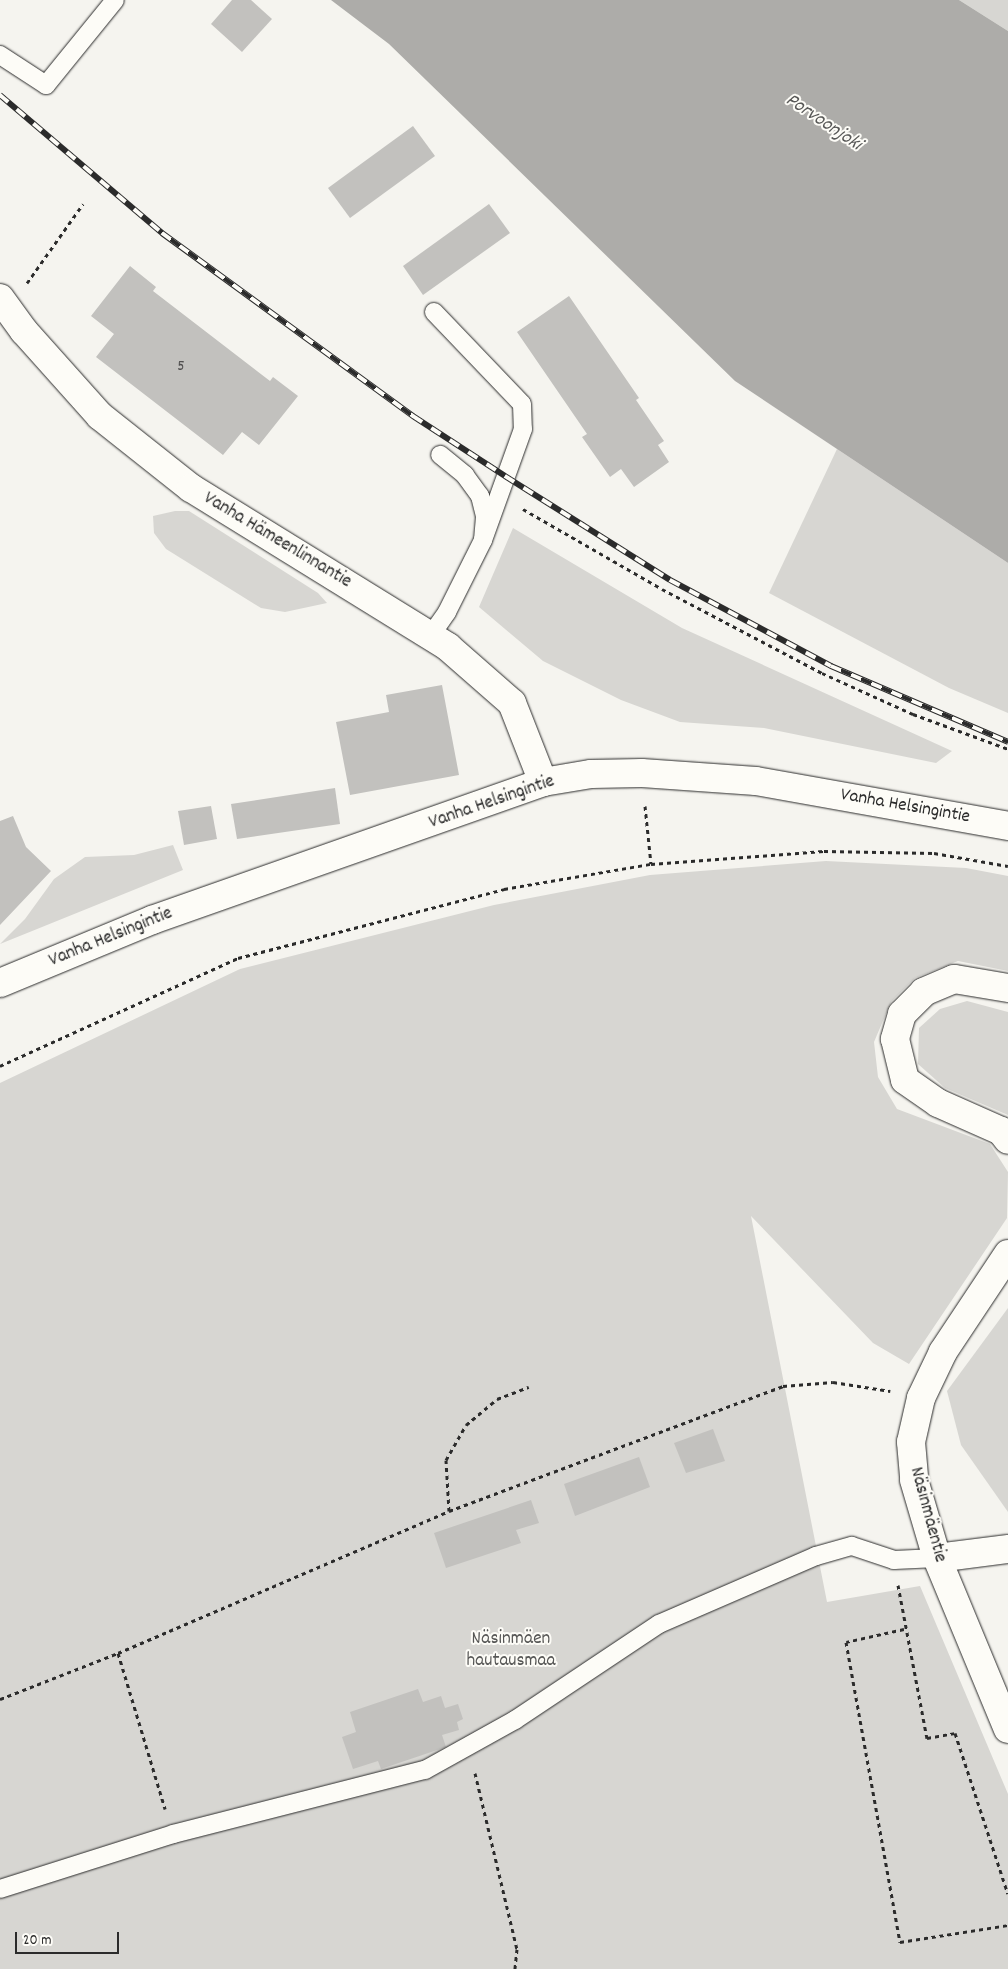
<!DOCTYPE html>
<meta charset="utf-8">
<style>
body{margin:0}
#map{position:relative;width:1008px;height:1969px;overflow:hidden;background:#f5f4ef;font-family:Dekko,sans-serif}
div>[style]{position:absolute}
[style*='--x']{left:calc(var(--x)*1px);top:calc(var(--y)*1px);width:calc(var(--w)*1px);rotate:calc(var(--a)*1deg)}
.green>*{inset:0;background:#d7d6d2}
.water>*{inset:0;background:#adaca9}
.building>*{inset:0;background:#c2c1be}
.path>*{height:3px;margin-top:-1.5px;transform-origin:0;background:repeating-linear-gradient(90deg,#2b2b2b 0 4px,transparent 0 8px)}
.roads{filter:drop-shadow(0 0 1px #2b2b2b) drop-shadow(0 0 1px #2b2b2b)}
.lane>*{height:18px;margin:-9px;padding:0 9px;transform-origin:9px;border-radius:9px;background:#fdfcf7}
.street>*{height:28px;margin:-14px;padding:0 14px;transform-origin:14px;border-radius:14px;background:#fdfcf7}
.secondary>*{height:28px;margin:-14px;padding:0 14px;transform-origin:14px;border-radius:14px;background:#fdfcf7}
.rail>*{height:5.5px;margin-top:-2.75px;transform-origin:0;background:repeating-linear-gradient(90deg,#fdfcf7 0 11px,#2b2b2b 0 22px);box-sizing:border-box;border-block:1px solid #2b2b2b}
span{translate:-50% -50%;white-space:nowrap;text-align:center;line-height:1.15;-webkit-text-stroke:4px #fdfcf7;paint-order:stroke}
.number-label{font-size:16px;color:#515050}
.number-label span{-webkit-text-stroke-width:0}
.street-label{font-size:19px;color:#2b2b2b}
.park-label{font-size:19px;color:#565655}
.water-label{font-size:20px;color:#585857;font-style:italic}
.scale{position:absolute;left:15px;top:1932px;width:104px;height:22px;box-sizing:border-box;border:2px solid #2b2b2b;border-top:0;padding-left:6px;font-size:15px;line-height:18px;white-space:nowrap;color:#2b2b2b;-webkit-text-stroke:4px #fdfcf7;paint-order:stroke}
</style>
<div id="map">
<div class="green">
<i style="clip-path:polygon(959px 0,1008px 0,1008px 31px)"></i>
<i style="clip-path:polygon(837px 449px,1008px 563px,1008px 713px,949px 688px,769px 593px)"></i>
<i style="clip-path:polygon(175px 511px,189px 511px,318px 593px,327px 603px,285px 612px,261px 608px,166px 549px,154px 533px,153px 516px)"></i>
<i style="clip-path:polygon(513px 528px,682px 628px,952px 751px,936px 763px,764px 728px,680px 722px,621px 700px,543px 661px,479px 607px)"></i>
<i style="clip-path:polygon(173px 845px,183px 870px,0 944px,25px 919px,54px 879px,85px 857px,134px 855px)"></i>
<i style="clip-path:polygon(826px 861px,966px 868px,1008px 876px,1008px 971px,958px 961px,915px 978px,891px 1002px,874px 1042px,878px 1077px,897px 1109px,990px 1144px,1008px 1172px,1007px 1218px,909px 1364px,873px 1343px,751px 1216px,827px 1602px,920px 1586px,1008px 1794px,1008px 1969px,0 1969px,0 1083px,240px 969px,494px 905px,650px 875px)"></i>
<i style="clip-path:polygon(967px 1001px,1008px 1012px,1008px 1115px,945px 1088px,918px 1064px,919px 1028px,940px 1009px)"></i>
<i style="clip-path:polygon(1008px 1308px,1008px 1512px,961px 1445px,947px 1391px)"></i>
</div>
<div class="water">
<i style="clip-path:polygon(331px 0,959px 0,1008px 31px,1008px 563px,735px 381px,389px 44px)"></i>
</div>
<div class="building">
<i style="clip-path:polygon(232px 0,251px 0,272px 19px,242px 52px,211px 24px)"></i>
<i style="clip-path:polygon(413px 126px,435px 156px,350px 218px,328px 188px)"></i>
<i style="clip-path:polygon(489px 204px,510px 233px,423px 295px,403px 266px)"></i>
<i style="clip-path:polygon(130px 266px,156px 287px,153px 291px,270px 381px,273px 377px,298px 396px,259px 445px,242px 432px,223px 455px,96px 357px,114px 334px,91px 316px)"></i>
<i style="clip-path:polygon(569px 296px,639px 398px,636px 400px,664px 441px,658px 445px,669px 462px,634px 487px,621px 469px,610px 477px,582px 437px,587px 434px,517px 332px)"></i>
<i style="clip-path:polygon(442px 685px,459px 775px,350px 795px,336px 722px,389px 712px,386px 695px)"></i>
<i style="clip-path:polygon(335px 788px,340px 824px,237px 839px,231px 804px)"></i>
<i style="clip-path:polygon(211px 806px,217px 839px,184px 845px,178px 811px)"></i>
<i style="clip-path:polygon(13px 816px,26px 847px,51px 871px,0 925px,0 821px)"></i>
<i style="clip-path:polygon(713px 1429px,725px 1461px,686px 1473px,674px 1443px)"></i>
<i style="clip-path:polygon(639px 1457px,650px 1487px,575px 1516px,564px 1484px)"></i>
<i style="clip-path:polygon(531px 1500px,539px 1523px,516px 1530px,521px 1543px,446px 1568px,434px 1533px)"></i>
<i style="clip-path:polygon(418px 1689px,423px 1702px,441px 1696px,445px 1708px,458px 1704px,463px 1719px,457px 1722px,459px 1730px,442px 1735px,446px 1747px,381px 1769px,378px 1761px,353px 1769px,342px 1737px,356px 1732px,350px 1712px)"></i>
</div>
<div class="path">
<i style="--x:27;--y:283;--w:97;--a:-54.7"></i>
<i style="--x:523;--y:509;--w:160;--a:29.9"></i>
<i style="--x:662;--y:589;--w:181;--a:27.7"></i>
<i style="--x:822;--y:673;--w:100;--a:24.3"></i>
<i style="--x:913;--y:714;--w:101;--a:20.2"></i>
<i style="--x:645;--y:806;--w:58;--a:84.1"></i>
<i style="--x:0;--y:1066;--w:261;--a:-24.4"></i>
<i style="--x:238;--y:958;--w:275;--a:-14.5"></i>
<i style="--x:504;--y:889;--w:149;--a:-9.7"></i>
<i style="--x:651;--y:864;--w:173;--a:-4.3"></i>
<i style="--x:824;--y:851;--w:110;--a:1"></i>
<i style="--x:934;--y:853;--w:75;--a:10"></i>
<i style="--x:449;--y:1511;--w:51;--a:-93.4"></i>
<i style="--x:446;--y:1460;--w:40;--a:-60.3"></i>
<i style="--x:466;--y:1425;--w:40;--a:-40"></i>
<i style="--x:497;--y:1399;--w:34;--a:-21"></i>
<i style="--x:898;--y:1585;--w:156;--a:79.3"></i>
<i style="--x:927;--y:1738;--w:28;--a:-10"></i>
<i style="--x:955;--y:1733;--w:169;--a:71.8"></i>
<i style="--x:904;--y:1629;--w:59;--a:167.4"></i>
<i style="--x:846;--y:1642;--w:305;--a:79.8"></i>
<i style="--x:900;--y:1942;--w:109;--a:-8.9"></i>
<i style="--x:118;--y:1653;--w:163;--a:73.2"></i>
<i style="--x:0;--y:1699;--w:127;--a:-21.3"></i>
<i style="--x:118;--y:1653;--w:360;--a:-23.2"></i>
<i style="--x:449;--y:1511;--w:357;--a:-20.5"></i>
<i style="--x:783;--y:1386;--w:50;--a:-4.6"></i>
<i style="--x:833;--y:1382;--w:58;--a:9"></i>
<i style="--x:475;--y:1773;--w:181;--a:76.6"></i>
<i style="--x:517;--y:1949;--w:20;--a:96"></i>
</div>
<div class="roads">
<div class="lane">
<i style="--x:0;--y:55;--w:55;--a:33.1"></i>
<i style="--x:46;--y:85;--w:109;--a:-50.9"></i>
<i style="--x:434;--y:312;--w:127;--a:46.3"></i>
<i style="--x:522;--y:404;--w:25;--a:88"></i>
<i style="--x:523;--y:429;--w:118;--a:109.8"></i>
<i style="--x:431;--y:635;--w:28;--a:-55"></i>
<i style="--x:447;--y:612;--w:80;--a:-63.4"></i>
<i style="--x:483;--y:540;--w:24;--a:-85"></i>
<i style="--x:485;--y:516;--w:21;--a:-104"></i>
<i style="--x:480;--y:496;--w:26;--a:-126"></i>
<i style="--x:465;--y:475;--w:32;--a:-141"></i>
<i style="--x:0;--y:1889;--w:182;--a:-17.6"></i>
<i style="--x:173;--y:1834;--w:260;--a:-14.3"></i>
<i style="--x:425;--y:1770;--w:103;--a:-29.1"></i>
<i style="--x:515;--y:1720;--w:173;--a:-33.7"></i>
<i style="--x:659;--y:1624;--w:171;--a:-23.4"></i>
<i style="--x:816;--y:1556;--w:37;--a:-16"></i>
<i style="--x:852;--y:1546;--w:44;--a:18.4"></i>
<i style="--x:894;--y:1560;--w:43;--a:-2.7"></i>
</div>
<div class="street">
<i style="--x:1008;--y:988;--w:55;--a:-170.5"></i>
<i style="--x:954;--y:979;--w:33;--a:157"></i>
<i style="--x:924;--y:992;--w:31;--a:135"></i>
<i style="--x:902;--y:1014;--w:26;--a:106"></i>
<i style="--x:895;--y:1039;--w:42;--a:76.3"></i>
<i style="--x:905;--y:1080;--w:40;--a:34.9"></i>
<i style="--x:938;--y:1103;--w:69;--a:24"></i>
<i style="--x:1001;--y:1131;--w:11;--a:52"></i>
<i style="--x:1008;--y:1254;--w:118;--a:123.6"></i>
<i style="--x:943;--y:1352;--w:51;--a:115.6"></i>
<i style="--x:921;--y:1398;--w:45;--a:102.8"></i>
<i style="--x:911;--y:1442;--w:38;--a:85"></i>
<i style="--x:914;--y:1480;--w:81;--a:73.6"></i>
<i style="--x:937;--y:1558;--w:185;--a:67.5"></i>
<i style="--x:937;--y:1558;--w:72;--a:-7.2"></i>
</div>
<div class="secondary">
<i style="--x:0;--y:298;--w:41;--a:54"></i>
<i style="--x:24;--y:331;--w:114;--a:48.2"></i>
<i style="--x:100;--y:416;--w:116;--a:38.4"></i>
<i style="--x:191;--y:488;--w:302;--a:31.7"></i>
<i style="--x:448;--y:647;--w:85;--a:41.2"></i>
<i style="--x:512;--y:703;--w:85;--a:68.6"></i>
<i style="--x:0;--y:983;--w:165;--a:-22.5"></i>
<i style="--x:152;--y:920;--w:415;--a:-19.4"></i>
<i style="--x:543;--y:782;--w:49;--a:-9.5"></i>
<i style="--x:591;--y:774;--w:51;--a:-1.1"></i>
<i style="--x:642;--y:773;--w:114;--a:4"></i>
<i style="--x:756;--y:781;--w:256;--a:10.1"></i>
</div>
</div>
<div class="rail">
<i style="--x:0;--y:95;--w:213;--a:40.4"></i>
<i style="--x:162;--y:233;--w:311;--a:36.1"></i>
<i style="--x:413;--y:416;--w:110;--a:33.1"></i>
<i style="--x:505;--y:476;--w:195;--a:32.2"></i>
<i style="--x:670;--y:580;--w:183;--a:28.1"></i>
<i style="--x:831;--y:666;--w:193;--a:23.2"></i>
</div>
<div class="number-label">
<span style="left:181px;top:367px">5</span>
</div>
<div class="street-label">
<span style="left:277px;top:541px;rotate:31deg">Vanha Hämeenlinnantie</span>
<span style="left:492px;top:803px;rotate:-19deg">Vanha Helsingintie</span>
<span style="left:905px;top:807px;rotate:10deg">Vanha Helsingintie</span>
<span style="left:111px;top:938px;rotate:-22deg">Vanha Helsingintie</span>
<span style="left:927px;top:1515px;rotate:75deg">Näsinmäentie</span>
</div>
<div class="park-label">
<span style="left:511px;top:1651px">Näsinmäen<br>hautausmaa</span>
</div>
<div class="water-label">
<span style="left:823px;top:123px;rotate:34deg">Porvoonjoki</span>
</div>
<div class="scale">20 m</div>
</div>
